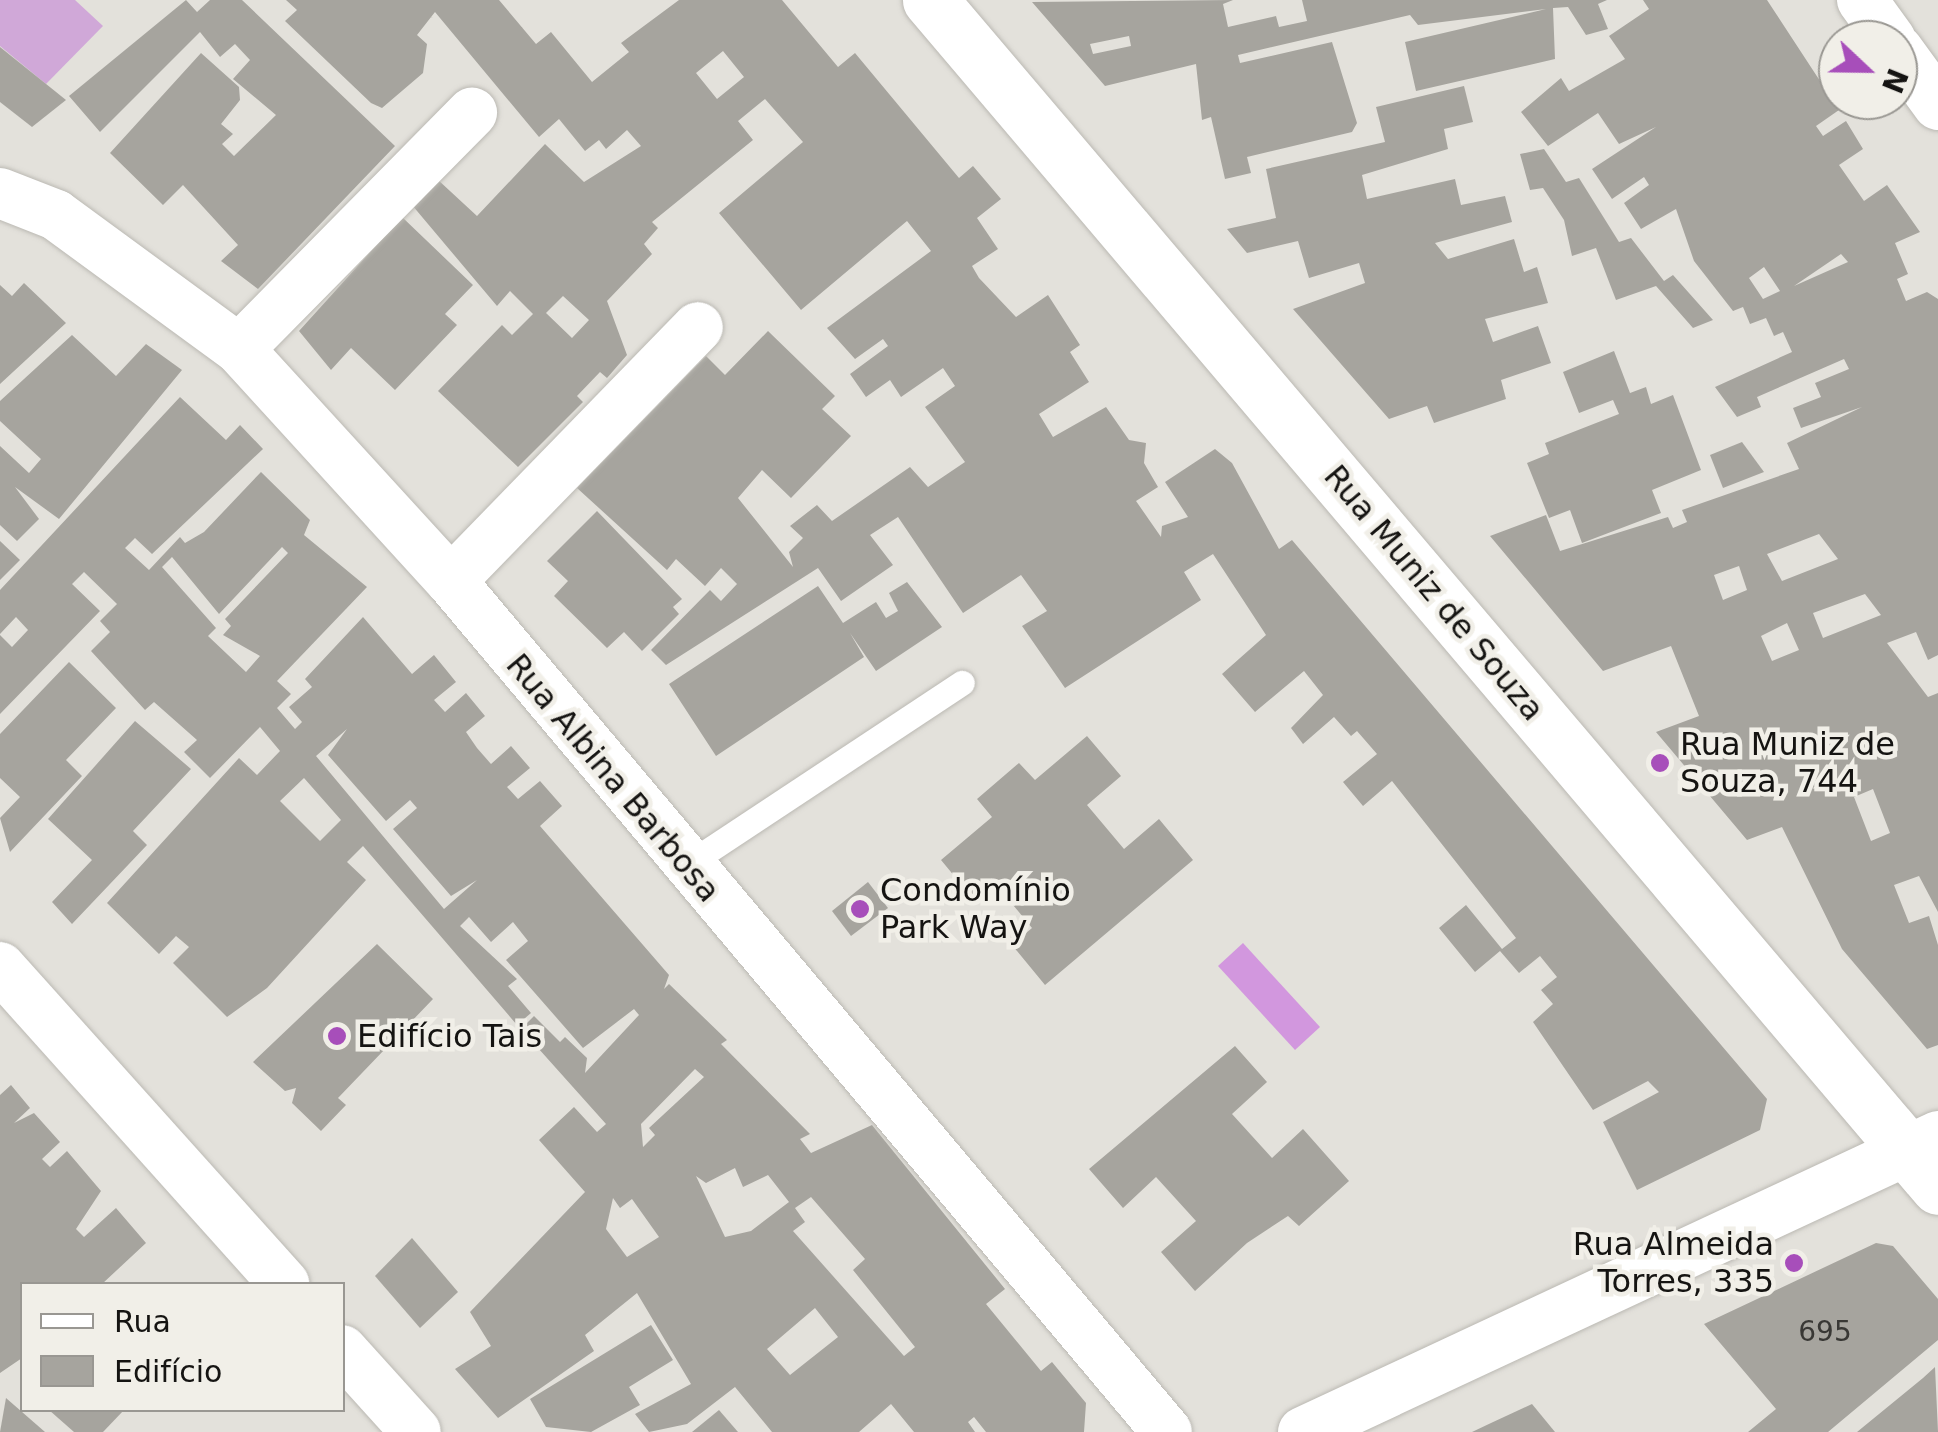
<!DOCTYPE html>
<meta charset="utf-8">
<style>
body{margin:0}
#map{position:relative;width:1938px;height:1432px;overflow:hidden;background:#e3e1db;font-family:"DejaVu Sans",sans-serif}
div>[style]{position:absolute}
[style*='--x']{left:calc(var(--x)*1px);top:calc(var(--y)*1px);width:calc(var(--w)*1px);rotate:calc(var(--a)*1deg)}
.green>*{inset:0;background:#d0a8d8}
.water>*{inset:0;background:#d297de}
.building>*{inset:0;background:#a6a49e}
.roads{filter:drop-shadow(0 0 2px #bbb9b3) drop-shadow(0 0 2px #bbb9b3)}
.lane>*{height:25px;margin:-12.5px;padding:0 12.5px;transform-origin:12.5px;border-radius:12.5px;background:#fff}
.street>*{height:50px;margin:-25px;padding:0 25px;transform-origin:25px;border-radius:25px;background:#fff}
.secondary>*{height:55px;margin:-27.5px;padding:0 27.5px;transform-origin:27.5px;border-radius:27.5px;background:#fff}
.dots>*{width:28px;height:28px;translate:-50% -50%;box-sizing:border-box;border:5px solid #f1efe8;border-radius:50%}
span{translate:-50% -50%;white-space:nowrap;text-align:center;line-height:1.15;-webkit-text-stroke:9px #f1efe8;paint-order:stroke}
.number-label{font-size:28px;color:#393835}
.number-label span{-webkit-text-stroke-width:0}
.street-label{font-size:32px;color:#151412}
.poi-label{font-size:32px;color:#151412}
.left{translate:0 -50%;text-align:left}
.right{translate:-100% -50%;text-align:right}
.legend{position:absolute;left:20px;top:1282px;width:325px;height:130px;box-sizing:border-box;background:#f1efe8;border:2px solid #999792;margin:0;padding:12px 18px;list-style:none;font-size:30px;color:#151412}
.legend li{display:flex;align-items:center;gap:20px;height:50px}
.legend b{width:50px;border:2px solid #999792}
.north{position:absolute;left:1818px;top:20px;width:100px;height:100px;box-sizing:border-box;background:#f1efe8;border:2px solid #999792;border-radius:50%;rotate:112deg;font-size:28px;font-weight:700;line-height:40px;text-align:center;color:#151412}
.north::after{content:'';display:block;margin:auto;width:35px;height:45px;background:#a74eba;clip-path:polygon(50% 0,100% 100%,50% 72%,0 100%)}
</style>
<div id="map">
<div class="green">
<i style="clip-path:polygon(0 0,75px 0,103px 26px,46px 84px,0 46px)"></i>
</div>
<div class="water">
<i style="clip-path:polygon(1243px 943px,1320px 1027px,1295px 1050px,1218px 966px)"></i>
</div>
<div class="building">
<i style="clip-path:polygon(186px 0,197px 12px,210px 0,242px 0,395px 146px,258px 289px,221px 261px,238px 245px,183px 185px,163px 205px,110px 153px,201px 53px,239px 87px,240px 100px,221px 124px,233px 134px,222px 144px,234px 156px,276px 115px,233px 79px,250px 60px,235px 44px,220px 57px,200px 32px,100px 132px,69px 96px)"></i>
<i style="clip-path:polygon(evenodd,286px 0,499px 0,536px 44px,551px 32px,592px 82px,629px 52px,621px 43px,679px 0,782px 0,838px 67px,855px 53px,959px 178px,973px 166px,1001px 199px,977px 218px,998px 249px,972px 266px,979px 278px,1016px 317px,1048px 295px,1080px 345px,1070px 352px,1089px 382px,1039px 414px,1053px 437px,1106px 407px,1129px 440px,1146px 443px,1144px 463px,1158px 487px,1136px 501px,1161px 537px,1162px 526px,1188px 517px,1165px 482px,1215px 449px,1232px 463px,1279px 549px,1292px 540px,1767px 1099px,1760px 1130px,1637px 1190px,1603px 1122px,1659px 1092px,1648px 1081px,1593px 1110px,1533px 1022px,1553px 1004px,1541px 990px,1557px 977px,1540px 956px,1519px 973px,1500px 951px,1475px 972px,1439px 928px,1466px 905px,1502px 949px,1516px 938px,1392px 781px,1363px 806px,1343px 782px,1377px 754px,1357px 731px,1351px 736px,1334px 717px,1303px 744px,1291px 728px,1323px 695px,1304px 671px,1255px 712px,1222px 674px,1266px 635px,1213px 554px,1184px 572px,1201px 600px,1065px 688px,1022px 626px,1047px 611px,1021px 575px,963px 613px,898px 517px,870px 535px,893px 565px,841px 601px,818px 568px,666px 665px,651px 650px,710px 590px,721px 601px,737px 584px,721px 568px,705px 586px,676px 559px,667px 570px,577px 488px,706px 356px,725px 375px,768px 331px,835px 396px,822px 409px,851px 436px,791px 498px,762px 470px,738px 498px,793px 567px,789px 552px,803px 538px,790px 526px,817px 505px,832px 521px,910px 467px,928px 487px,965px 462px,925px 407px,955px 386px,943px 368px,901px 397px,890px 380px,866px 397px,850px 374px,888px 346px,883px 339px,855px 359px,827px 328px,931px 251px,907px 221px,801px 310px,719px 213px,803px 142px,765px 99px,738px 121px,753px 140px,652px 222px,658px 228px,644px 244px,652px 254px,607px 301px,627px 355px,607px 378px,600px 372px,577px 396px,583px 402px,518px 467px,438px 391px,502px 325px,512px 335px,533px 314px,510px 291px,497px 306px,412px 205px,437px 179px,477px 216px,545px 144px,584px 182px,641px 146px,627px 130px,606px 149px,599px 140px,585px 151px,559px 119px,539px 137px,435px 12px,417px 35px,427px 44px,423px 73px,382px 108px,371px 103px,285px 21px,297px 10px,286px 0,723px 51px,744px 77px,717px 99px,696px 73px,723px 51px,286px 0,563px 296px,589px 320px,572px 338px,546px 313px,563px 296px)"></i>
<i style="clip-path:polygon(evenodd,1233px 0,1223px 4px,1228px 27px,1276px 16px,1279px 27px,1307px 21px,1302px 0,1607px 0,1598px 4px,1608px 29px,1586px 35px,1568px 7px,1553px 8px,1555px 59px,1416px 91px,1405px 42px,1546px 9px,1418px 25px,1410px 15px,1238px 55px,1240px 63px,1332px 42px,1357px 123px,1352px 132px,1247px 157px,1251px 173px,1225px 179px,1211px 117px,1202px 120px,1196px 64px,1105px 86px,1032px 2px,1233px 0,1129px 36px,1131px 46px,1093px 54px,1090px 44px,1129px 36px)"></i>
<i style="clip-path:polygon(evenodd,1643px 0,1767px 0,1839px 110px,1816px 126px,1823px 136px,1846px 121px,1863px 149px,1839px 165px,1864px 201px,1887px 185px,1920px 232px,1895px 243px,1908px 274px,1897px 279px,1906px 301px,1927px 292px,1938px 299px,1938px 655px,1928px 660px,1916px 632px,1887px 643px,1928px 697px,1938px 693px,1938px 912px,1919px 876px,1894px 885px,1909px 923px,1929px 916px,1938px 945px,1938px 1045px,1927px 1049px,1842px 949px,1782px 827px,1747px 840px,1656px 732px,1699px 716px,1671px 646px,1603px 671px,1490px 536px,1546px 515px,1560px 551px,1668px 517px,1673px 528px,1687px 522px,1682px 510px,1799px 469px,1787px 443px,1862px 407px,1801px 428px,1793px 408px,1821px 397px,1815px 383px,1849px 369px,1844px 359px,1757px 397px,1761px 407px,1737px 417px,1715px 387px,1792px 352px,1783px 332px,1774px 336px,1766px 318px,1750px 324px,1743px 307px,1733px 311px,1694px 261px,1676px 209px,1641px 229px,1624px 203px,1649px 185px,1644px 177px,1612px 199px,1592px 169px,1656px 127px,1619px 144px,1598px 113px,1548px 146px,1521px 112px,1561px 78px,1569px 91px,1625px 59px,1609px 36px,1649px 9px,1643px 0,1841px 254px,1848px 262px,1794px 286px,1841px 254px,1643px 0,1764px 267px,1780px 291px,1763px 299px,1749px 278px,1764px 267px,1643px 0,1819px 534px,1838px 559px,1782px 581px,1767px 554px,1819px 534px,1643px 0,1739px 566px,1747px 590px,1723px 600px,1714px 575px,1739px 566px,1643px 0,1865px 594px,1881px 615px,1823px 638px,1813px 613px,1865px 594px,1643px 0,1787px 623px,1799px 650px,1772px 661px,1761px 636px,1787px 623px,1643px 0,1873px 789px,1890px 833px,1871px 841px,1854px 797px,1873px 789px)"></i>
<i style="clip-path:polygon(0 47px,66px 100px,32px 127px,0 102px)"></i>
<i style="clip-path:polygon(1464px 86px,1473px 122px,1444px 129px,1448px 149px,1362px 175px,1367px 199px,1455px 179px,1461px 205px,1505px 196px,1512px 222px,1435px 243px,1448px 259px,1514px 239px,1524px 272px,1537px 267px,1548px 303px,1485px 319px,1493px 342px,1538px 326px,1551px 363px,1501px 380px,1506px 399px,1434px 423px,1427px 406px,1389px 419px,1293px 309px,1365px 283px,1359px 263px,1309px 278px,1298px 241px,1247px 253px,1227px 229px,1276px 218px,1266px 169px,1385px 142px,1376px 107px)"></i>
<i style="clip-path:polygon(1544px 149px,1566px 182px,1579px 178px,1619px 242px,1631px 238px,1664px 281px,1673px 275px,1713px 320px,1693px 328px,1656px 286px,1616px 300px,1596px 248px,1572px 256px,1564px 220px,1543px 188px,1530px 190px,1520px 154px)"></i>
<i style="clip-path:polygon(402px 217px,473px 285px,445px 314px,457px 325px,395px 390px,351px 348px,331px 370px,299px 331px)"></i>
<i style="clip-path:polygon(24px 283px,66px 323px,0 384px,0 285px,12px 296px)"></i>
<i style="clip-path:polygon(72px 335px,116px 376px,146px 344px,182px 370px,59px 519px,15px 487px,39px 519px,17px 541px,0 525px,0 446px,29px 473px,41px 459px,0 421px,0 401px)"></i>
<i style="clip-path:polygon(1614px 351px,1630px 393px,1646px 387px,1651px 404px,1673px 395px,1701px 470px,1652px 490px,1661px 513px,1582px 543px,1570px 510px,1549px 518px,1527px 463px,1549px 454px,1545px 443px,1619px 414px,1613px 400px,1579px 413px,1563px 372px)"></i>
<i style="clip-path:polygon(evenodd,180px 397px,226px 440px,240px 425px,263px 449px,152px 554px,135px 538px,125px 548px,149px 570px,180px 537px,185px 543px,204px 532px,261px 472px,310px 520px,304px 535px,367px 587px,277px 681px,291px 694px,277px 708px,295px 729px,302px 722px,289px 707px,312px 687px,305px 679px,363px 617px,412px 674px,434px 655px,456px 682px,434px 700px,445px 712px,466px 693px,485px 716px,466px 732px,477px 748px,491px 764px,511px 746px,530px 768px,507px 787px,518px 799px,540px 781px,562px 806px,540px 826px,669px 975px,664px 989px,669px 984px,727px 1040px,721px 1044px,810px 1134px,800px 1139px,811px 1153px,872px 1125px,1005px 1289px,986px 1304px,1041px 1371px,1052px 1362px,1086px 1403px,1084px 1432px,986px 1432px,974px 1417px,968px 1422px,975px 1432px,914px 1432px,891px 1404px,859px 1432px,772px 1432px,735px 1387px,687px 1424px,649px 1432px,635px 1414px,691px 1384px,637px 1293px,585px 1335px,594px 1351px,498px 1418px,455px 1369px,491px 1346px,470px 1312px,585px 1192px,539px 1140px,574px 1107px,597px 1132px,606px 1124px,521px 1029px,534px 1016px,560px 1042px,565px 1037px,587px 1058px,585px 1073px,639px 1015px,634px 1009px,583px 1048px,506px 960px,528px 941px,513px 922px,491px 942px,469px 917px,460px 926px,517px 979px,508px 986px,531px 1013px,517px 1025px,363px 846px,347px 862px,366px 880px,267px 988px,227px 1017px,173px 963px,189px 947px,176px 936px,159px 954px,107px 903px,239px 758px,257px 775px,280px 751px,260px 727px,210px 778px,184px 752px,197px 740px,154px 702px,145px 710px,91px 651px,110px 632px,100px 621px,117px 604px,84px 572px,72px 584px,100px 611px,0 714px,0 635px,12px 647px,28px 630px,16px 617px,0 634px,0 590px,180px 397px,282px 547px,288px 553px,225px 619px,231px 626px,223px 635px,260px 656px,246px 672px,208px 636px,216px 628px,162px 567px,172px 557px,219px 614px,282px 547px,180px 397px,347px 729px,328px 755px,386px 821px,410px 800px,417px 808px,393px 829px,451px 896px,477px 880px,444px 909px,316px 756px,347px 729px,180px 397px,304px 778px,341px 820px,320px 841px,280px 801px,304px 778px,180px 397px,695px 1069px,704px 1077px,649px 1128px,655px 1135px,643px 1147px,641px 1124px,695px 1069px,180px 397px,735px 1168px,743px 1187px,768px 1175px,789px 1202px,751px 1231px,725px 1237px,696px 1176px,706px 1183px,735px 1168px,180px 397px,811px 1197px,865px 1259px,853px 1270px,915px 1347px,904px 1356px,793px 1231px,805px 1222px,795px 1208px,811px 1197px,180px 397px,613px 1198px,620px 1208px,632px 1199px,659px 1237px,627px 1257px,606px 1229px,613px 1198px,180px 397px,815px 1308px,838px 1337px,790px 1375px,767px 1349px,815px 1308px)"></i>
<i style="clip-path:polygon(1742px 442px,1764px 472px,1723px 488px,1710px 455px)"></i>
<i style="clip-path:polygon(597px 511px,682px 599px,673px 607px,679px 614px,642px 651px,624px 632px,607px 648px,554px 596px,568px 581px,547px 561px)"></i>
<i style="clip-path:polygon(0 541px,20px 560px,0 580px)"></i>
<i style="clip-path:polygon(907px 582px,942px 627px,876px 671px,850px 633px,864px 657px,716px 756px,669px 684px,818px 586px,843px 623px,876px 602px,886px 618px,898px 611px,889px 593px)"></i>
<i style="clip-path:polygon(69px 662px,116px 708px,66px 760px,82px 776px,10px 852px,0 818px,20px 797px,0 778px,0 734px)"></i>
<i style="clip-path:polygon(135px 721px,191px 769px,133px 831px,147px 845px,72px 924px,52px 902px,92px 860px,48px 819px)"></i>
<i style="clip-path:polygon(1087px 736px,1121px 776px,1087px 805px,1124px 849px,1159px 819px,1193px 860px,1045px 985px,1012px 945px,1032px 928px,995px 883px,975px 901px,941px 860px,992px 817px,977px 799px,1019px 763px,1035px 780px)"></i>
<i style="clip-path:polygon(868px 882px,888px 908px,851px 936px,832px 911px)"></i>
<i style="clip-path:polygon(377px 944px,433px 999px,338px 1098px,346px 1105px,321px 1131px,292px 1103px,296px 1088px,285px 1091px,253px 1062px)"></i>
<i style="clip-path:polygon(1235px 1046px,1267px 1082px,1232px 1114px,1272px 1158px,1303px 1129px,1349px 1181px,1299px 1226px,1288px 1216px,1247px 1243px,1195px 1291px,1161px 1252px,1196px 1221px,1156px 1177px,1123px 1208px,1089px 1169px)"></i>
<i style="clip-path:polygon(11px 1085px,30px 1108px,14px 1123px,34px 1113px,60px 1142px,42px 1159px,50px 1167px,67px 1151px,101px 1191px,76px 1229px,84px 1237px,116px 1208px,146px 1243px,102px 1284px,22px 1284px,22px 1358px,0 1373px,0 1095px)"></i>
<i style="clip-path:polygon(412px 1238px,458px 1292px,420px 1328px,375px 1276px)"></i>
<i style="clip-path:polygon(1876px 1243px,1893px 1246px,1938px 1299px,1938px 1340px,1828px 1432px,1748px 1432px,1776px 1409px,1704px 1324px)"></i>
<i style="clip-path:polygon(651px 1325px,673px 1360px,629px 1387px,640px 1405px,591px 1432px,546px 1427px,530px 1399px)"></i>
<i style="clip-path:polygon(1935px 1367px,1938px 1432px,1857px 1432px,1923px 1378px)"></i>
<i style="clip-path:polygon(6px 1398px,45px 1432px,0 1432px)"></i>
<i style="clip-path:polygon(1532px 1404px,1555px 1432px,1472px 1432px,1491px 1423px)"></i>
<i style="clip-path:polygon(49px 1410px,124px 1410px,103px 1432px,74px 1432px)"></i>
<i style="clip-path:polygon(719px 1410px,738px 1432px,692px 1432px)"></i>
</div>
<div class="roads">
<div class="lane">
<i style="--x:685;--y:866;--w:332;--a:-33.5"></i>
</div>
<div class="street">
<i style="--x:1862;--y:0;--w:49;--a:54.1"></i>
<i style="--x:1898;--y:50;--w:68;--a:54"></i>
<i style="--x:0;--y:193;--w:60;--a:21.4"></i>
<i style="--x:56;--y:215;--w:227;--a:36.2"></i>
<i style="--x:239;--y:349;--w:314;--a:47.6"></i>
<i style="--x:451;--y:581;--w:1112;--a:49.92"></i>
<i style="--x:239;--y:349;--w:332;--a:-45.4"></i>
<i style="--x:451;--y:581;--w:354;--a:-45.8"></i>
<i style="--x:0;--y:967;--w:426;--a:48.1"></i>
<i style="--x:342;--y:1350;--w:110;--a:47.9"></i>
<i style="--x:1303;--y:1432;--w:701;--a:-24.99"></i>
</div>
<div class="secondary">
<i style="--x:930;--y:0;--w:1557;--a:49.66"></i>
</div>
</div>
<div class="dots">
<i style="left:1660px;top:763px;background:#a74eba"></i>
<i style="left:860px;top:909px;background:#a74eba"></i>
<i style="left:337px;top:1036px;background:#a74eba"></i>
<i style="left:1794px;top:1263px;background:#a74eba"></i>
</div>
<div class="number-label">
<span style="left:1825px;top:1332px">695</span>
</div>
<div class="street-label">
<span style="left:1434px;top:593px;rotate:50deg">Rua Muniz de Souza</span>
<span style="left:613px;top:778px;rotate:50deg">Rua Albina Barbosa</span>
</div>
<div class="poi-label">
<span class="left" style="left:1680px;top:763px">Rua Muniz de<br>Souza, 744</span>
<span class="left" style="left:880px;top:909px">Condomínio<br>Park Way</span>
<span class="left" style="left:357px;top:1036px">Edifício Tais</span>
<span class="right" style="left:1774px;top:1263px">Rua Almeida<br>Torres, 335</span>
</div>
<ul class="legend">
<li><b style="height:12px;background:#fff"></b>Rua</li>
<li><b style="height:28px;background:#a6a49e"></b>Edifício</li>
</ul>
<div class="north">N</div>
</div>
